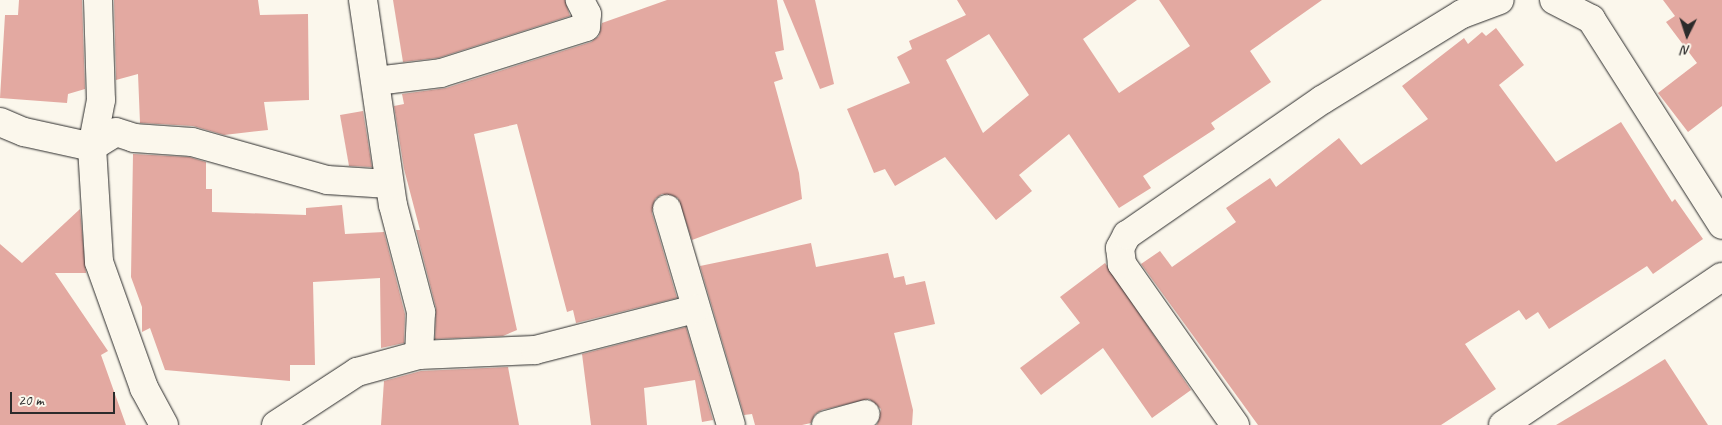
<!DOCTYPE html>
<style>
body{margin:0}
#map{position:relative;width:1722px;height:425px;overflow:hidden;background:#fbf7ec;font-family:Caveat,sans-serif}
div>[style]{position:absolute}
[style*='--x']{left:calc(var(--x)*1px);top:calc(var(--y)*1px);width:calc(var(--w)*1px);rotate:calc(var(--a)*1deg)}
.building>*{inset:0;background:#e3a9a1}
.roads{filter:drop-shadow(0 0 1px #2b2b2b) drop-shadow(0 0 1px #2b2b2b)}
.minor>*{height:28px;margin:-14px;padding:0 14px;transform-origin:14px;border-radius:14px;background:#fbf7ec}
span{translate:-50% -50%;white-space:nowrap;text-align:center;line-height:1.15;-webkit-text-stroke:4px #fbf7ec;paint-order:stroke}
.north{position:absolute;left:1662px;top:10px;width:50px;height:50px;-webkit-text-stroke:4px #fbf7ec;paint-order:stroke;rotate:184deg;font-size:14px;font-weight:700;line-height:20px;text-align:center;color:#2b2b2b}
.north::after{content:'';display:block;margin:auto;width:18px;height:22px;background:#2b2b2b;clip-path:polygon(50% 0,100% 100%,50% 72%,0 100%)}
.scale{position:absolute;left:10px;top:392px;width:105px;height:22px;box-sizing:border-box;border:2px solid #2b2b2b;border-top:0;padding-left:6px;font-size:15px;line-height:18px;white-space:nowrap;color:#2b2b2b;-webkit-text-stroke:4px #fbf7ec;paint-order:stroke}
</style>
<div id="map">
<div class="building">
<i style="clip-path:polygon(19px 0,82px 0,85px 89px,68px 94px,67px 103px,0 98px,5px 15px,18px 15px)"></i>
<i style="clip-path:polygon(114px 0,258px 0,260px 15px,308px 14px,309px 100px,264px 102px,268px 130px,224px 135px,193px 126px,140px 123px,138px 74px,116px 80px)"></i>
<i style="clip-path:polygon(393px 0,565px 0,570px 16px,438px 58px,403px 62px)"></i>
<i style="clip-path:polygon(667px 0,777px 0,784px 50px,775px 52px,783px 79px,774px 82px,799px 173px,802px 199px,692px 240px,678px 198px,662px 194px,655px 199px,652px 213px,677px 298px,576px 323px,573px 310px,567px 312px,517px 124px,474px 134px,517px 330px,503px 336px,435px 339px,436px 308px,416px 230px,420px 230px,404px 169px,394px 106px,404px 104px,402px 94px,446px 88px,591px 42px,599px 36px,602px 23px)"></i>
<i style="clip-path:polygon(783px 0,815px 0,834px 84px,820px 89px)"></i>
<i style="clip-path:polygon(evenodd,957px 0,1137px 0,1083px 39px,1119px 93px,1190px 46px,1159px 0,1322px 0,1250px 51px,1271px 82px,1211px 123px,1215px 129px,1143px 176px,1151px 188px,1119px 208px,1069px 134px,1019px 175px,1032px 191px,996px 220px,945px 157px,895px 186px,885px 169px,874px 173px,847px 109px,910px 83px,897px 57px,912px 49px,909px 41px,966px 15px,957px 0,989px 34px,1029px 95px,983px 133px,946px 60px,989px 34px)"></i>
<i style="clip-path:polygon(1663px 0,1722px 0,1722px 106px,1688px 132px,1658px 93px,1697px 63px,1666px 22px,1675px 16px)"></i>
<i style="clip-path:polygon(1496px 28px,1524px 65px,1499px 85px,1556px 162px,1621px 122px,1672px 202px,1675px 199px,1703px 239px,1653px 274px,1647px 266px,1549px 329px,1538px 312px,1526px 320px,1519px 310px,1465px 344px,1496px 389px,1441px 425px,1258px 425px,1141px 264px,1160px 251px,1172px 267px,1236px 222px,1226px 208px,1270px 178px,1276px 187px,1339px 138px,1361px 165px,1428px 119px,1402px 86px,1464px 38px,1468px 44px,1482px 32px,1486px 36px)"></i>
<i style="clip-path:polygon(363px 111px,372px 167px,349px 166px,340px 115px)"></i>
<i style="clip-path:polygon(133px 154px,189px 157px,206px 162px,206px 189px,212px 189px,212px 212px,306px 215px,306px 208px,342px 205px,345px 234px,384px 232px,405px 314px,404px 343px,381px 348px,380px 278px,313px 282px,315px 365px,290px 365px,290px 381px,165px 370px,150px 328px,142px 332px,142px 307px,131px 277px)"></i>
<i style="clip-path:polygon(80px 209px,86px 273px,55px 273px,108px 351px,101px 355px,126px 425px,0 425px,0 244px,22px 263px)"></i>
<i style="clip-path:polygon(811px 243px,816px 267px,888px 253px,894px 278px,904px 276px,906px 285px,925px 281px,935px 324px,894px 333px,913px 410px,912px 425px,877px 425px,881px 409px,869px 399px,822px 410px,815px 414px,811px 423px,802px 425px,755px 425px,752px 414px,744px 415px,700px 266px)"></i>
<i style="clip-path:polygon(1105px 263px,1191px 390px,1152px 418px,1103px 348px,1041px 395px,1020px 368px,1080px 323px,1060px 297px)"></i>
<i style="clip-path:polygon(686px 327px,713px 420px,702px 422px,695px 380px,644px 388px,647px 425px,591px 425px,582px 354px)"></i>
<i style="clip-path:polygon(1665px 359px,1708px 425px,1556px 425px,1625px 384px)"></i>
<i style="clip-path:polygon(508px 367px,519px 425px,381px 425px,384px 381px,421px 371px)"></i>
</div>
<div class="roads">
<div class="minor">
<i style="--x:98;--y:0;--w:100;--a:88.3"></i>
<i style="--x:101;--y:100;--w:48;--a:100.8"></i>
<i style="--x:92;--y:147;--w:115;--a:86.5"></i>
<i style="--x:99;--y:262;--w:134;--a:70.3"></i>
<i style="--x:144;--y:388;--w:42;--a:61.6"></i>
<i style="--x:363;--y:0;--w:207;--a:81.7"></i>
<i style="--x:393;--y:205;--w:111;--a:75.3"></i>
<i style="--x:421;--y:312;--w:43;--a:92.7"></i>
<i style="--x:1554;--y:0;--w:42;--a:27.2"></i>
<i style="--x:1591;--y:19;--w:244;--a:57.5"></i>
<i style="--x:376;--y:81;--w:65;--a:-7"></i>
<i style="--x:441;--y:73;--w:152;--a:-17.6"></i>
<i style="--x:586;--y:27;--w:13;--a:-86"></i>
<i style="--x:587;--y:14;--w:16;--a:-117"></i>
<i style="--x:0;--y:122;--w:26;--a:23"></i>
<i style="--x:24;--y:132;--w:70;--a:12.4"></i>
<i style="--x:92;--y:147;--w:28;--a:-32"></i>
<i style="--x:116;--y:132;--w:19;--a:18"></i>
<i style="--x:134;--y:138;--w:58;--a:3.9"></i>
<i style="--x:192;--y:142;--w:140;--a:15.7"></i>
<i style="--x:327;--y:180;--w:62;--a:3.7"></i>
<i style="--x:667;--y:209;--w:225;--a:73.5"></i>
<i style="--x:276;--y:425;--w:97;--a:-33.2"></i>
<i style="--x:357;--y:372;--w:64;--a:-15.3"></i>
<i style="--x:419;--y:355;--w:116;--a:-2.5"></i>
<i style="--x:535;--y:350;--w:165;--a:-14.4"></i>
<i style="--x:826;--y:425;--w:41;--a:-15.4"></i>
<i style="--x:1235;--y:425;--w:197;--a:-125.1"></i>
<i style="--x:1122;--y:264;--w:16;--a:-97"></i>
<i style="--x:1120;--y:248;--w:15;--a:-62"></i>
<i style="--x:1127;--y:235;--w:237;--a:-34.7"></i>
<i style="--x:1322;--y:100;--w:164;--a:-31.6"></i>
<i style="--x:1462;--y:14;--w:40;--a:-20.2"></i>
<i style="--x:1503;--y:425;--w:264;--a:-34.1"></i>
</div>
</div>
<div class="north">N</div>
<div class="scale">20 m</div>
</div>
